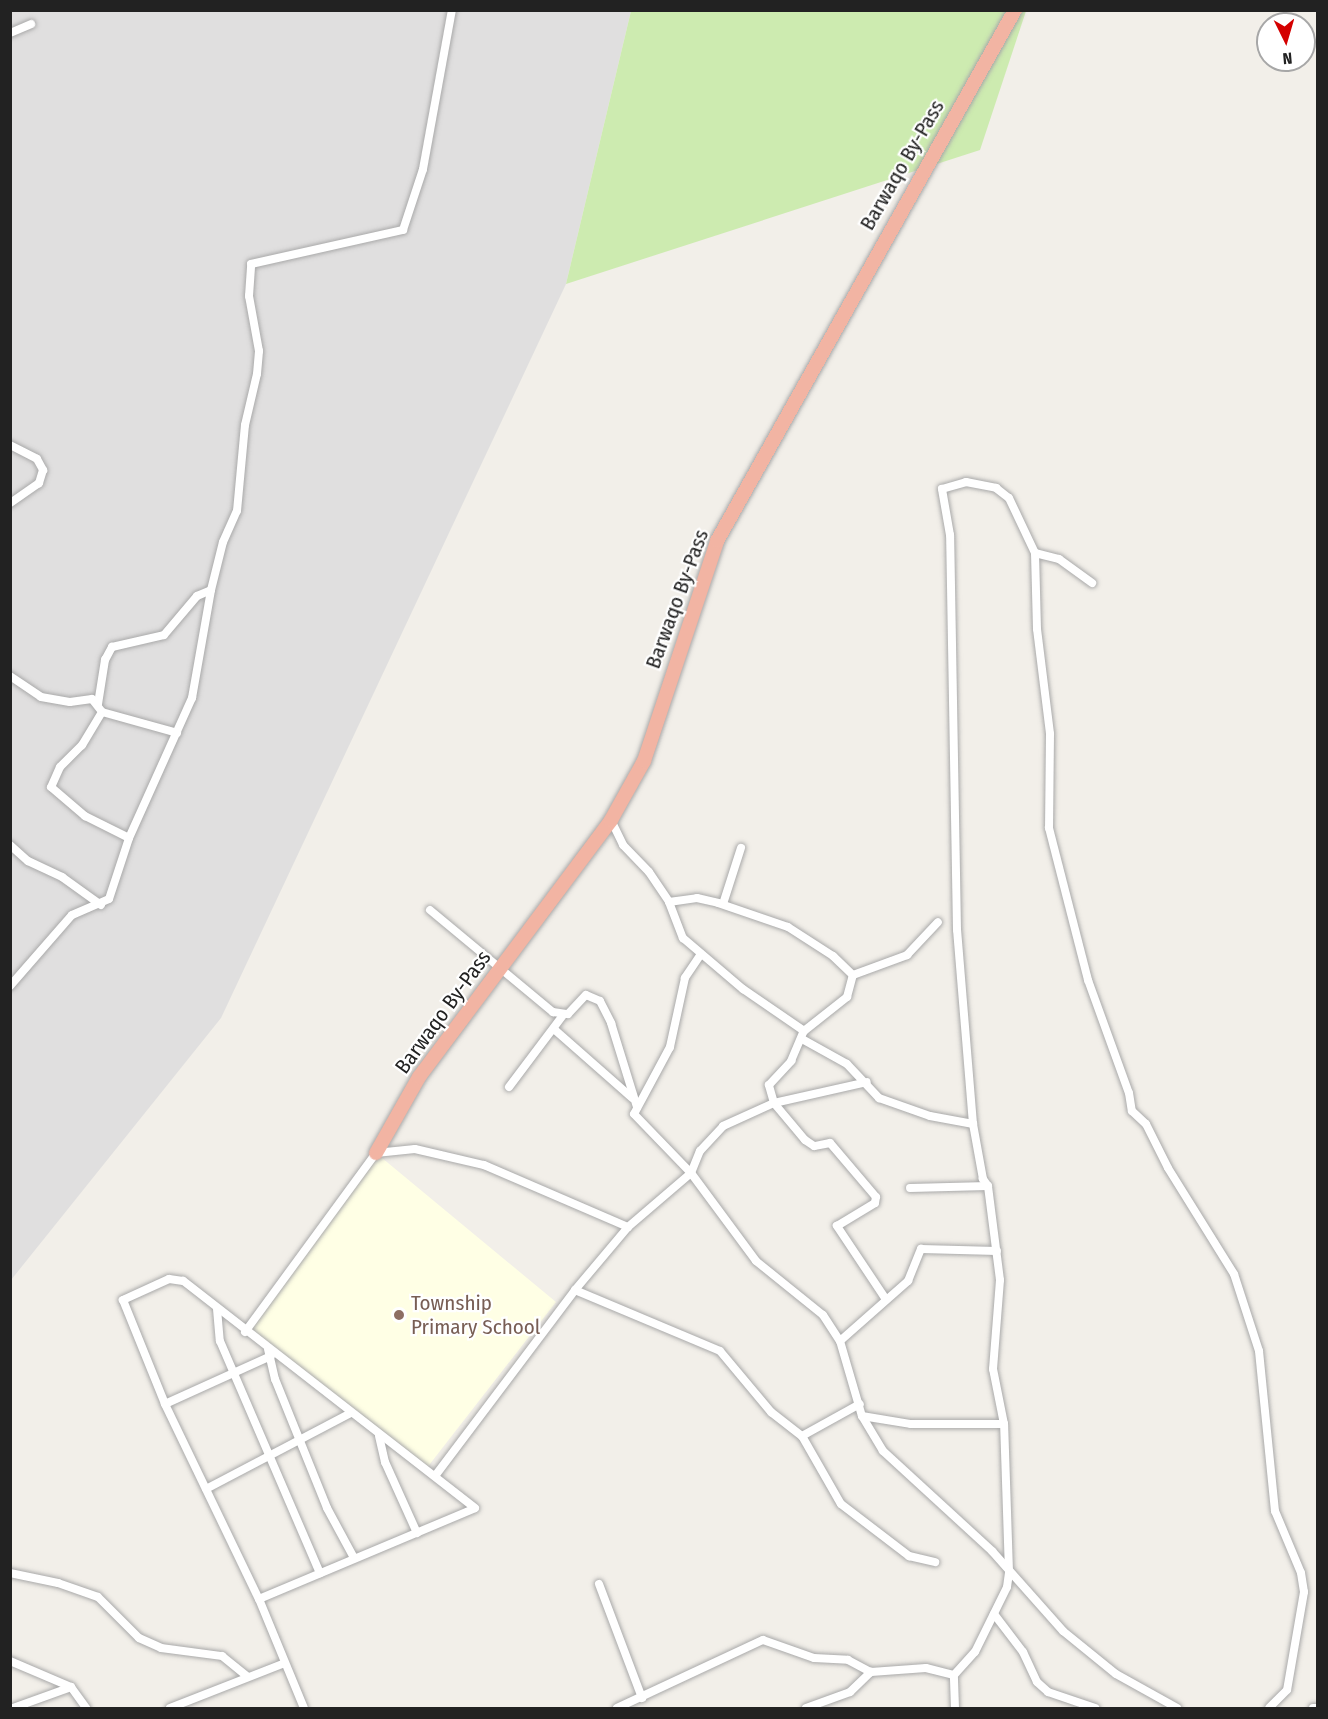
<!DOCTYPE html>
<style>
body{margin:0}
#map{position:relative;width:1328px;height:1719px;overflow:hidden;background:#f2efe9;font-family:"Fira Sans Condensed",sans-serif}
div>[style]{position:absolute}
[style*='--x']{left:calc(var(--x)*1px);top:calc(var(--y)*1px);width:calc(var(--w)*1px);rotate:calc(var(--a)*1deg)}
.residential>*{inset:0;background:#e0dfdf}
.education>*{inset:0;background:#ffffe5}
.grass>*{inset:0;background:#cdebb0}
.roads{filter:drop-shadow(0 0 2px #a9a9a9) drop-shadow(0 0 2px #a9a9a9)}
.minor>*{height:8px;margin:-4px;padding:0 4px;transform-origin:4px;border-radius:4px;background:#fff}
.trunk>*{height:14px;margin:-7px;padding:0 7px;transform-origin:7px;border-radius:7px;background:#f2b4a3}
.dots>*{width:16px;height:16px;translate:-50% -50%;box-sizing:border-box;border:3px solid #fff;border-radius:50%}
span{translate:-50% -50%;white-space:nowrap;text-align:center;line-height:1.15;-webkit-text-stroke:4.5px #fff;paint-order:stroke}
.street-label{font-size:21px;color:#222}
.education-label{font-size:21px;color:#785e54}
.left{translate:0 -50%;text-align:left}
.frame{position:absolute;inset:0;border:12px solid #222;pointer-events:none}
.north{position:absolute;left:1256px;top:12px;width:60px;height:60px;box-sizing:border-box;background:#fff;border:2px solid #a7a7a7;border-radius:50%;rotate:175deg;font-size:16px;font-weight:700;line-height:24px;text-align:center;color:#222}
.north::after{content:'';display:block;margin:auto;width:21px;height:27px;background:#d40000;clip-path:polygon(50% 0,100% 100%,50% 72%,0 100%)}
</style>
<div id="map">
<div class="residential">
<i style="clip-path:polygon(11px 11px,631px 11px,566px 284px,221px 1018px,11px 1280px)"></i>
</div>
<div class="education">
<i style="clip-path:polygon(376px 1153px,556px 1302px,426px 1469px,243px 1329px)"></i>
</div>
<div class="grass">
<i style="clip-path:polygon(631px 11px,1026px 11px,980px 150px,566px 284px)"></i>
</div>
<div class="roads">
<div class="minor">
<i style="--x:10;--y:33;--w:23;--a:-23"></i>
<i style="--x:10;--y:445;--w:30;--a:27"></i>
<i style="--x:37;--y:459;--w:13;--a:61"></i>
<i style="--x:43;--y:470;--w:14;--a:107"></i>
<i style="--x:39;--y:483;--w:35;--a:145"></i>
<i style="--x:1035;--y:553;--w:76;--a:88.5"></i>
<i style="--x:1037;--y:629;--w:106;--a:82.9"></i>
<i style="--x:1050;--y:734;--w:94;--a:90.6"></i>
<i style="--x:1049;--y:828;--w:157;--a:75.6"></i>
<i style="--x:1088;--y:980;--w:120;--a:70.1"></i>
<i style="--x:1129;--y:1093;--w:18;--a:81"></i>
<i style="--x:1132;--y:1111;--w:19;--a:43"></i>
<i style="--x:1146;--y:1124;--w:49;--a:63.4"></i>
<i style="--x:1168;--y:1168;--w:125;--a:58.1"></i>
<i style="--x:1234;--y:1274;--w:81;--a:72"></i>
<i style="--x:1259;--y:1351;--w:161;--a:84.3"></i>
<i style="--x:1275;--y:1511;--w:67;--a:67.2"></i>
<i style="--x:1301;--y:1573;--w:19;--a:81"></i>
<i style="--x:1304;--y:1592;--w:99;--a:99.8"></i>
<i style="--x:1287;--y:1690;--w:25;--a:135"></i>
<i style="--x:10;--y:676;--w:37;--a:34"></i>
<i style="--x:41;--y:697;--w:29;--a:10"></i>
<i style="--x:70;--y:702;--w:22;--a:-8"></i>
<i style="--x:92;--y:699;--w:16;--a:52"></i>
<i style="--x:102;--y:712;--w:78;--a:15.6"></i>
<i style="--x:98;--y:704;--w:45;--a:-81"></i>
<i style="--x:105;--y:660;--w:15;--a:-62"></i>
<i style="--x:112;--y:647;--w:53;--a:-13"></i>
<i style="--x:164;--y:635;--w:51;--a:-49.8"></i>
<i style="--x:197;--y:596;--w:15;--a:-23"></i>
<i style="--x:102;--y:712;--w:39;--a:121"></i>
<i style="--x:82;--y:745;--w:31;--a:135"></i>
<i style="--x:60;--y:767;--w:22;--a:114"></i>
<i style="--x:51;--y:787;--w:45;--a:40.5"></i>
<i style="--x:85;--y:816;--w:49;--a:26.6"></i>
<i style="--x:611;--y:820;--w:28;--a:64"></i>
<i style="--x:623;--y:845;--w:37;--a:46"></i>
<i style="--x:649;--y:872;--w:36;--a:56"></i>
<i style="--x:669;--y:902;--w:39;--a:69"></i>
<i style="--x:683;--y:938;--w:79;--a:40.4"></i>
<i style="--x:743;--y:989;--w:74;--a:34.5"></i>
<i style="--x:10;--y:845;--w:24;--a:42"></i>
<i style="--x:28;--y:861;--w:38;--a:25"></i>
<i style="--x:62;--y:877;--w:48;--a:35.7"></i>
<i style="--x:669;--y:902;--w:28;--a:-8"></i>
<i style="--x:697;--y:898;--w:22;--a:13"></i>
<i style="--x:718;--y:903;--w:74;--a:18.9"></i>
<i style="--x:788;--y:927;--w:54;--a:32.8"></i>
<i style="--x:833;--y:956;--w:28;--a:44"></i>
<i style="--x:723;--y:904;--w:59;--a:-72.2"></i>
<i style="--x:430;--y:910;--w:160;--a:39.7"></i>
<i style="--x:553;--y:1012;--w:15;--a:8"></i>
<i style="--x:568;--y:1014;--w:26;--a:-47"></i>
<i style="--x:586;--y:995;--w:15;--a:23"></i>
<i style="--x:600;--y:1001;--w:25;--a:63"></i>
<i style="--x:611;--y:1023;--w:88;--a:72.8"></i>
<i style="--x:701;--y:954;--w:29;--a:124"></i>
<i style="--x:685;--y:978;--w:71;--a:102.3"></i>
<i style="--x:670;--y:1047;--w:76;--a:118.2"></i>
<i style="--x:634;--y:1114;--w:82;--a:46"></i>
<i style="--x:691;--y:1173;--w:109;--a:53.5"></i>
<i style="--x:756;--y:1261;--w:86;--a:38.9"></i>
<i style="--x:823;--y:1315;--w:31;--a:57"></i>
<i style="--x:840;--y:1341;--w:78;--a:73.7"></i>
<i style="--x:862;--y:1416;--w:41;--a:59"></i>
<i style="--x:883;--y:1451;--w:148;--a:42.5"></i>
<i style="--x:992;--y:1551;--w:107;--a:48.4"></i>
<i style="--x:1063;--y:1631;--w:68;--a:39.1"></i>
<i style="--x:1116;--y:1674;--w:70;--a:29.1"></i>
<i style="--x:10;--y:986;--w:94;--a:-48.9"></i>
<i style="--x:72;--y:915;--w:40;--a:-23.4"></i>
<i style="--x:109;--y:899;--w:64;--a:-71.8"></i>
<i style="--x:129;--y:838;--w:154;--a:-65.8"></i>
<i style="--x:192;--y:698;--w:110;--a:-80"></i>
<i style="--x:211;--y:590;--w:49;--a:-76"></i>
<i style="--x:223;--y:542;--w:34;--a:-66"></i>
<i style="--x:237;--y:511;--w:86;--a:-84.7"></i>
<i style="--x:245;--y:425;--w:52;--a:-76.8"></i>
<i style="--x:257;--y:374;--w:23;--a:-85"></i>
<i style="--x:259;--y:351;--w:56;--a:-100.3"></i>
<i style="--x:249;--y:296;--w:32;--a:-86"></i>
<i style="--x:251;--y:264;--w:156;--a:-12.6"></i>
<i style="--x:403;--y:230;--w:64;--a:-71.8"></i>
<i style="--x:423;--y:169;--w:162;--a:-79.7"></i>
<i style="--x:555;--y:1030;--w:103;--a:41.4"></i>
<i style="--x:802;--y:1039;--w:51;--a:29.1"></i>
<i style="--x:847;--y:1064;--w:47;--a:46.7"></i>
<i style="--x:879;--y:1098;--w:54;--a:19.4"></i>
<i style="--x:930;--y:1116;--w:44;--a:10.5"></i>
<i style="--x:509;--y:1087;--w:90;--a:-53.1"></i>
<i style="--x:910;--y:1188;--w:78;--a:-1.5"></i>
<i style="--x:575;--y:1290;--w:157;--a:22.8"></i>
<i style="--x:720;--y:1351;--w:80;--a:50.1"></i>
<i style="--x:771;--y:1412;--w:39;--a:38"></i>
<i style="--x:802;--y:1436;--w:78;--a:60.2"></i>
<i style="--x:841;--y:1504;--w:86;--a:37.4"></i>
<i style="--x:909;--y:1556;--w:27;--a:13"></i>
<i style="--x:885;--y:1298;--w:87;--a:-123.7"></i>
<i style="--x:837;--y:1226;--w:44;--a:-31.2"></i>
<i style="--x:875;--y:1203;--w:6;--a:-81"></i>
<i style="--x:876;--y:1197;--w:71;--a:-130.4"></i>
<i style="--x:830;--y:1143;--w:16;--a:169"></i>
<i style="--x:814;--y:1146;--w:11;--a:-146"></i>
<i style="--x:805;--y:1140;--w:48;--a:-130"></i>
<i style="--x:774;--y:1103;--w:19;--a:-106"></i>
<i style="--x:769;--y:1085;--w:33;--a:-47"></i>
<i style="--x:791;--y:1061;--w:33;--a:-67"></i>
<i style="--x:804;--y:1031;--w:55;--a:-38.3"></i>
<i style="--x:847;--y:997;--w:23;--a:-75"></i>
<i style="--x:853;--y:975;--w:58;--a:-20.3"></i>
<i style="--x:907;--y:955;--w:45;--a:-46.8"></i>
<i style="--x:217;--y:1309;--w:32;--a:85"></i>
<i style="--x:220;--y:1341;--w:253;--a:66.7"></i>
<i style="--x:245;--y:1332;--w:222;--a:-53.8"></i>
<i style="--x:376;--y:1153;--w:39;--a:-6"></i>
<i style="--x:415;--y:1149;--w:71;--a:13.1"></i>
<i style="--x:484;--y:1165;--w:157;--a:23.3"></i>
<i style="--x:840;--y:1341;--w:91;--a:-41.4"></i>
<i style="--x:908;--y:1281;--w:35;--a:-68"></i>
<i style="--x:921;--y:1249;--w:76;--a:1.5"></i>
<i style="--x:268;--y:1349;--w:31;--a:77"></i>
<i style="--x:275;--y:1379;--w:139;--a:68"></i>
<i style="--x:327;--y:1508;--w:57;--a:61.6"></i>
<i style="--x:165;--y:1404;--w:116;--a:-24.4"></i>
<i style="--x:862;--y:1416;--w:50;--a:9.3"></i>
<i style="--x:911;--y:1424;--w:93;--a:0"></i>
<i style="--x:379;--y:1436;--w:27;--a:77"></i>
<i style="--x:385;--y:1462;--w:78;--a:65.7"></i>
<i style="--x:802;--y:1436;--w:66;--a:-28.9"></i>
<i style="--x:435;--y:1476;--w:233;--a:-53"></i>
<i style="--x:575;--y:1290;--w:82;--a:-49.9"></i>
<i style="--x:628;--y:1227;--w:83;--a:-40.6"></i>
<i style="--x:691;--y:1173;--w:24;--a:-68"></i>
<i style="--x:700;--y:1151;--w:34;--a:-47"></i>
<i style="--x:723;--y:1126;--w:56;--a:-24.3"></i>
<i style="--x:774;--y:1103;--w:95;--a:-12.7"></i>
<i style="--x:206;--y:1489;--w:164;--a:-27.7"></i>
<i style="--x:10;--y:1573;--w:49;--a:11.8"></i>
<i style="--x:58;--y:1583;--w:42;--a:19.3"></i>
<i style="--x:98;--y:1597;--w:58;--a:45"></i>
<i style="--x:139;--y:1638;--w:24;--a:24"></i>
<i style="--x:161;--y:1648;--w:62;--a:7.5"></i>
<i style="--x:222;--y:1656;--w:32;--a:39"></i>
<i style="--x:599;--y:1584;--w:122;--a:69.3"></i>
<i style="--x:259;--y:1599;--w:234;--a:-22.8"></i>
<i style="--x:475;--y:1508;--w:370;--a:-142.1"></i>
<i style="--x:183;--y:1281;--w:14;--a:-172"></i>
<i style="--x:169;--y:1279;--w:51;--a:155.5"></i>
<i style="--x:123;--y:1300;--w:112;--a:68"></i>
<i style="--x:165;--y:1404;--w:216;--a:64.3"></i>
<i style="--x:259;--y:1599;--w:118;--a:67.6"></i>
<i style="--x:994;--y:1614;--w:48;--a:52.7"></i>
<i style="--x:1023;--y:1652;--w:33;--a:65"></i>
<i style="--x:1037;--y:1682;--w:15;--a:42"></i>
<i style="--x:1048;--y:1692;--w:50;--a:18.8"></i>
<i style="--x:10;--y:1661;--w:66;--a:23.1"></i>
<i style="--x:71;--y:1687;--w:26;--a:54"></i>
<i style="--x:13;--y:1708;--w:62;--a:-19.9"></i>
<i style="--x:170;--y:1708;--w:123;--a:-21.4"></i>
<i style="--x:617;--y:1708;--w:161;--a:-25"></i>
<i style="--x:763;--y:1640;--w:54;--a:19.4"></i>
<i style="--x:814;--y:1658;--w:34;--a:3"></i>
<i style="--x:848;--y:1660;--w:26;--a:28"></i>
<i style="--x:871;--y:1672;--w:55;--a:-4.2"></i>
<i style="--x:926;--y:1668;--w:29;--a:14"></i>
<i style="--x:806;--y:1708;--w:47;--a:-20"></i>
<i style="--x:850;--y:1692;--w:29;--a:-44"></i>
<i style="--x:955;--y:1708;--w:33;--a:-92"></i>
<i style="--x:954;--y:1675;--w:31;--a:-48"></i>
<i style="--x:975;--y:1652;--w:72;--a:-63.8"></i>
<i style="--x:1007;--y:1587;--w:15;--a:-82"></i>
<i style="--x:1009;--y:1572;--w:148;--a:-91.9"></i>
<i style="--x:1004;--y:1424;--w:56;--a:-101.3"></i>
<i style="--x:993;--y:1369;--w:89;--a:-85.5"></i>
<i style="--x:1000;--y:1280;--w:95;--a:-97.3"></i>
<i style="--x:988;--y:1186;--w:9;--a:-126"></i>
<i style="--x:983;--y:1179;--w:56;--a:-100.3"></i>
<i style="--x:973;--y:1124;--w:195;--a:-94.7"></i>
<i style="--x:957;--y:930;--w:395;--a:-91"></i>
<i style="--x:950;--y:535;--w:47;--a:-99.9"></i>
<i style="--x:942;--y:489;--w:25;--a:-16"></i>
<i style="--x:966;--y:482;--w:31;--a:11"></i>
<i style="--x:996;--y:488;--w:16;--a:38"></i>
<i style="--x:1009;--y:498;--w:61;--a:64.7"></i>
<i style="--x:1035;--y:553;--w:25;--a:14"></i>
<i style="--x:1059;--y:559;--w:41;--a:36"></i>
<i style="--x:1313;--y:1708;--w:5;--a:0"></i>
</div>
<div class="trunk">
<i style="--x:376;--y:1153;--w:87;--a:-60.5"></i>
<i style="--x:419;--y:1077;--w:321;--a:-53.2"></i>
<i style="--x:611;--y:820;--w:68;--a:-60.8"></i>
<i style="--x:644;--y:761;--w:232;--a:-71.6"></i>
<i style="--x:717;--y:541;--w:609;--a:-60.7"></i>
</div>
</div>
<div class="dots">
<i style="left:399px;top:1315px;background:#8d6e63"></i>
</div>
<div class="street-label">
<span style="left:902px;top:165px;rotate:-60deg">Barwaqo By-Pass</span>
<span style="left:677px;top:599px;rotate:-70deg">Barwaqo By-Pass</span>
<span style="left:443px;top:1012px;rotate:-54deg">Barwaqo By-Pass</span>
</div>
<div class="education-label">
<span class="left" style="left:411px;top:1315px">Township<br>Primary School</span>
</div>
<div class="frame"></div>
<div class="north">N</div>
</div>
